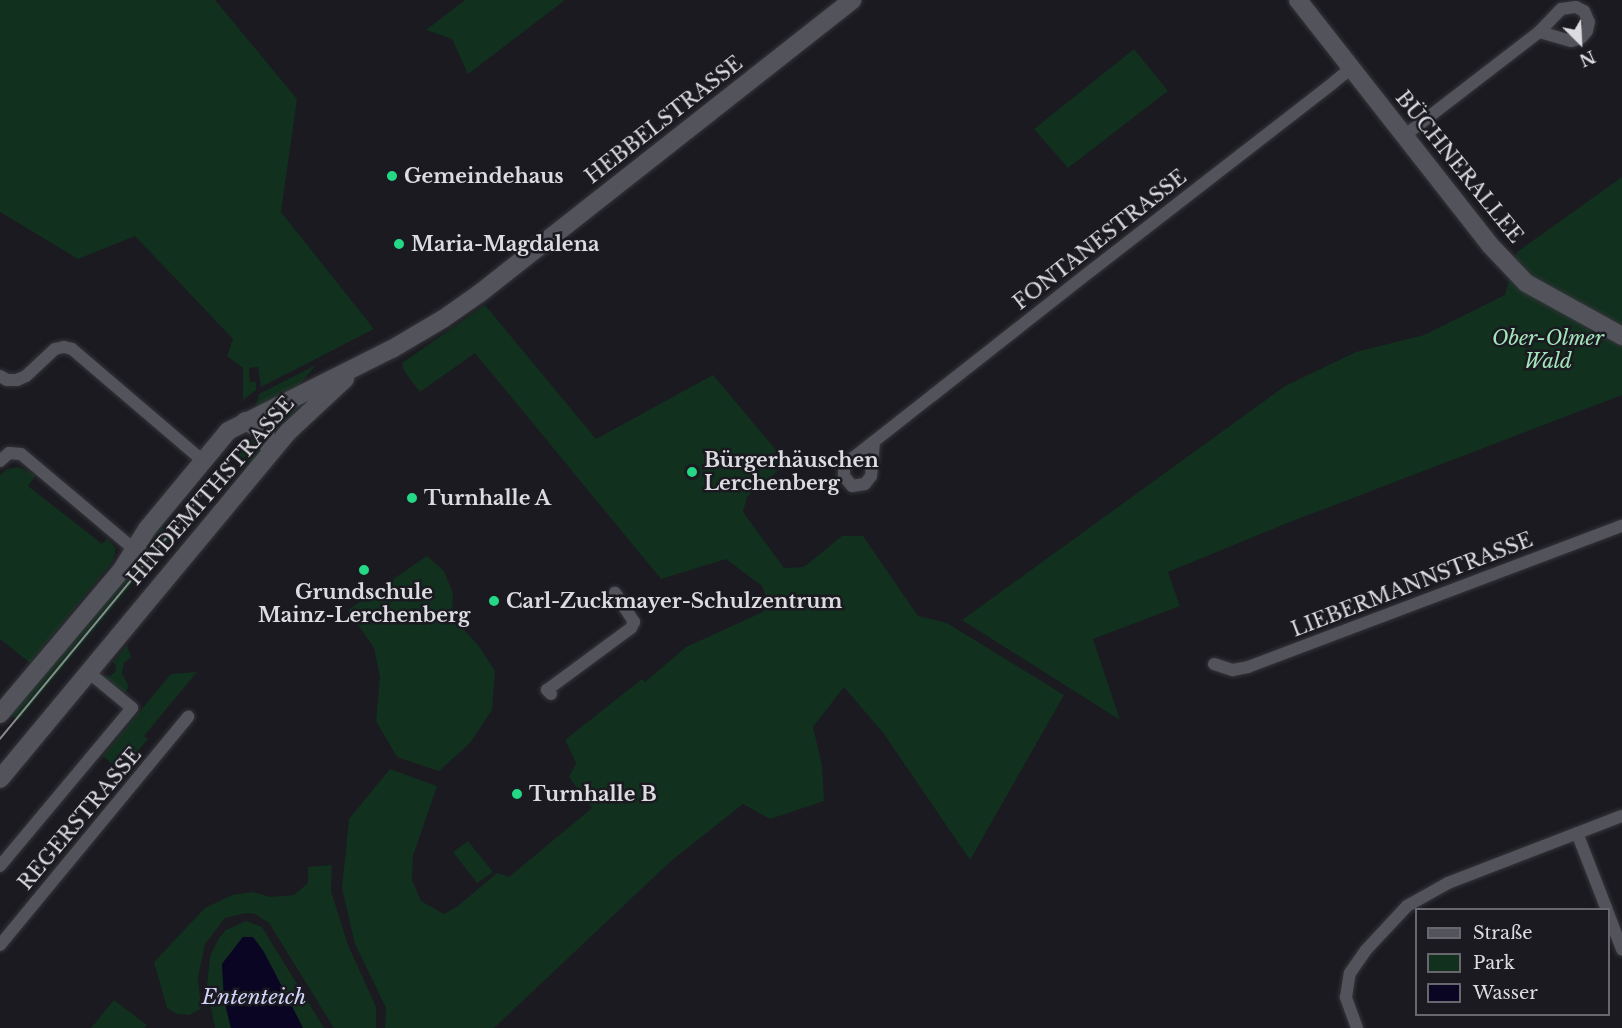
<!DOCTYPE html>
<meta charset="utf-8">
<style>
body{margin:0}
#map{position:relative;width:1622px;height:1028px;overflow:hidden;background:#1a1a20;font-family:"Libre Baskerville",serif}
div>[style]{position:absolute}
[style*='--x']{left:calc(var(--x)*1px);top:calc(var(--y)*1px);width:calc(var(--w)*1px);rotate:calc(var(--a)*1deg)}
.green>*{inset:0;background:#11301e}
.water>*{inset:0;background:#090522}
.roads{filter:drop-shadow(0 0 2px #343439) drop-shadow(0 0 2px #343439)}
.street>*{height:12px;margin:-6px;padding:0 6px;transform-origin:6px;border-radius:6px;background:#53545b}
.secondary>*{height:18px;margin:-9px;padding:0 9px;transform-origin:9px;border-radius:9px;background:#53545b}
.tram>*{height:1.5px;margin:-0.75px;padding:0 0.75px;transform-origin:0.75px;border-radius:0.75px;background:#8c8c92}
.dots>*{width:16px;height:16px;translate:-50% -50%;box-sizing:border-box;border:3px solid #1a1a20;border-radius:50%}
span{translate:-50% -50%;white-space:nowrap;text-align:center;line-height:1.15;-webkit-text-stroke:5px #1a1a20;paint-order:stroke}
.street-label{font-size:20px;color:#dbdbe0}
.poi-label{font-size:20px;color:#dbdbe0;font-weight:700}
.left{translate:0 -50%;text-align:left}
.park-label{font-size:20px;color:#a3e5bb;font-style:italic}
.water-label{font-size:21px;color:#d1d3fa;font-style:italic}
.legend{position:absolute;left:1415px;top:908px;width:195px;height:108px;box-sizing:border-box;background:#1a1a20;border:2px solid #67676d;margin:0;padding:8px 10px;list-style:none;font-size:18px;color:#dbdbe0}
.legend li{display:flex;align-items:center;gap:12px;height:30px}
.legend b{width:30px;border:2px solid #67676d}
.north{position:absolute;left:1550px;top:12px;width:60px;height:60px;-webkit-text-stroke:4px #1a1a20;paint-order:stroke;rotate:156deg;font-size:16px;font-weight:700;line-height:24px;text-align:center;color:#dbdbe0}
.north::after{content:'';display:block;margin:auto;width:21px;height:27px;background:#dbdbe0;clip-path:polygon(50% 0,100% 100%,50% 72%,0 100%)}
</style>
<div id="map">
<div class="green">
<i style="clip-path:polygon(0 0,215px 0,297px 99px,281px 212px,374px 329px,261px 387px,258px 367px,249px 368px,250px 382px,256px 382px,256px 390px,243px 400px,243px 368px,227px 356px,233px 339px,135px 236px,78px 259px,0 212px)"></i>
<i style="clip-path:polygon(465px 0,565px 0,468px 74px,452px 39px,426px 30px)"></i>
<i style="clip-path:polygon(1134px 49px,1168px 91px,1068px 168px,1034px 129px)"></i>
<i style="clip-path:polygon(1622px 177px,1622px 395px,1285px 524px,1168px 572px,1180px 606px,1093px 639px,1120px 720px,962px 620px,1285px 386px,1356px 352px,1424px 335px,1505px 295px,1517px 252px)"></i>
<i style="clip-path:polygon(485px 305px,596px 439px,713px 375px,787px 463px,747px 497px,743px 512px,784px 568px,804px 567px,842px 536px,863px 536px,918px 616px,947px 623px,1064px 695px,970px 860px,884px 734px,844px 687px,813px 727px,822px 765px,824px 801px,770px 819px,743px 804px,671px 861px,494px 1028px,385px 1028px,386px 1008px,355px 944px,342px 888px,349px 819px,390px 769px,437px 786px,413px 856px,412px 880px,421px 901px,444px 914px,458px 906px,497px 873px,509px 877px,592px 808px,569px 777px,576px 763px,565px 740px,642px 679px,645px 682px,686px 647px,763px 612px,767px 599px,762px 586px,726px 559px,661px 579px,475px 353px,420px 392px,404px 371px,402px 363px)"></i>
<i style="clip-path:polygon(316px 365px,296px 389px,255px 409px,259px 394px)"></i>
<i style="clip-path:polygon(315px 394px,276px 436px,266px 423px,274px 415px)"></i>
<i style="clip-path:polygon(256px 435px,263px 449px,253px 465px,238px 455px)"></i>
<i style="clip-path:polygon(18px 467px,36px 475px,28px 486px,102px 544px,107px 538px,116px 549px,113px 561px,30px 663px,0 639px,0 475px,7px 469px)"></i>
<i style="clip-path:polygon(160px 524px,173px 535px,18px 721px,9px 713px)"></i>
<i style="clip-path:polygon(427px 556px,444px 571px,453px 593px,452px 617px,478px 645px,495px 671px,492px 710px,470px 743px,439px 771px,397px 757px,376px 721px,380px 677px,374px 648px,348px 610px)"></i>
<i style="clip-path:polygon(127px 645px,131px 657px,124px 663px,122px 673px,129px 687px,124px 694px,100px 676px,110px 676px,115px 672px,116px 666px,113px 662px)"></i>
<i style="clip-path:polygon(197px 672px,144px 736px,148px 739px,121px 771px,103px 756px,171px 674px)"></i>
<i style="clip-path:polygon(468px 841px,493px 872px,477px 883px,453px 852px)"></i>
<i style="clip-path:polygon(332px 865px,331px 891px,348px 945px,376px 1007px,376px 1028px,334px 1028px,269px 923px,255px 914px,246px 913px,225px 918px,205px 944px,198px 977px,201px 1009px,189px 1015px,177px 1014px,167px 1008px,154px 962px,205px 908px,232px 895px,252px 892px,271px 897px,294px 895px,308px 883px,308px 867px)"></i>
<i style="clip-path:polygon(246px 921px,262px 927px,324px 1028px,303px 1028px,273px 969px,243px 937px,222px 964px,224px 999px,231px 1028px,215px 1028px,207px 986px,210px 956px,219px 938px,226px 930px)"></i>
<i style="clip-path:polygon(114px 1000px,147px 1025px,144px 1028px,91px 1028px)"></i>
</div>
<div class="water">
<i style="clip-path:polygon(243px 937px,253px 937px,264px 952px,303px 1028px,231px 1028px,224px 999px,222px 964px)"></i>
</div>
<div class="roads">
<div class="street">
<i style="--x:1404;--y:136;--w:170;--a:-37.6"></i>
<i style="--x:1539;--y:32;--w:32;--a:-46"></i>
<i style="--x:1561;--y:9;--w:15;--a:-8"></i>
<i style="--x:1576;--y:7;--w:9;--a:27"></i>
<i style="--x:1584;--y:11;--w:12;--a:66"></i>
<i style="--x:1589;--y:22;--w:9;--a:103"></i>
<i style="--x:1587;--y:31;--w:9;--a:131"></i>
<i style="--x:1581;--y:38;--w:10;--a:163"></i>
<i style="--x:1571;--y:41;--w:33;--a:-164"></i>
<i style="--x:0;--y:376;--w:8;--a:30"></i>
<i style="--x:7;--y:380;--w:10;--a:0"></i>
<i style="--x:17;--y:380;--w:10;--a:-24"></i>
<i style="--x:26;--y:376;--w:40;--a:-43"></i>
<i style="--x:55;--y:349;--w:9;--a:-13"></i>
<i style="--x:64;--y:347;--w:8;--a:14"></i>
<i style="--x:72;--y:349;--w:172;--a:40.5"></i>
<i style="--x:874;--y:442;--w:34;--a:95"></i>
<i style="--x:871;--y:476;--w:10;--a:127"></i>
<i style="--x:865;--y:484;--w:13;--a:171"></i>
<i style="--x:852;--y:486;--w:13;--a:-129"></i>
<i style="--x:844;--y:476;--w:11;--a:-90"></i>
<i style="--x:844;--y:465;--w:113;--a:-38.2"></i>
<i style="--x:933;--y:395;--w:202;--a:-38.2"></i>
<i style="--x:1092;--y:270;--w:306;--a:-37.8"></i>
<i style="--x:1334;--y:82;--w:22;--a:-39"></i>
<i style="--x:0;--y:461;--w:12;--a:-42"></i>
<i style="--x:9;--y:453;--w:12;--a:5"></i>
<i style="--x:21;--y:454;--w:148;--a:40.1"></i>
<i style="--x:1214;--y:664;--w:20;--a:18"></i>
<i style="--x:1233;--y:670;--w:15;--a:-11"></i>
<i style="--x:1248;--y:667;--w:400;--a:-20.7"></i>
<i style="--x:551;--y:694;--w:6;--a:-135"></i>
<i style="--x:547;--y:690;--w:104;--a:-36.4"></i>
<i style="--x:631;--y:628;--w:7;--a:-63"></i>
<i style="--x:634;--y:622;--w:35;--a:-123"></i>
<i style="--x:1577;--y:833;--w:83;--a:68.7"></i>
<i style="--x:0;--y:866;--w:206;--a:-50.1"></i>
<i style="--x:132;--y:708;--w:58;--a:-140.6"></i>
<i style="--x:1608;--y:913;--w:39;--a:69"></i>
<i style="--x:0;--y:945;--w:296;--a:-50.5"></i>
<i style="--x:1357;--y:1028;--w:33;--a:-110"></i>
<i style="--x:1346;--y:997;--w:24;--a:-81"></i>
<i style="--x:1350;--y:973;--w:28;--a:-55"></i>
<i style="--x:1366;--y:950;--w:60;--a:-47"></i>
<i style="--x:1407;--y:906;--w:47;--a:-29.3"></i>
<i style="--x:1448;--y:883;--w:186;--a:-21.1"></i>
</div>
<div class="secondary">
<i style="--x:1298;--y:0;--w:311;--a:51.9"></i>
<i style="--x:1490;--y:245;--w:52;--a:46.5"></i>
<i style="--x:1526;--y:283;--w:110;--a:28.9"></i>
<i style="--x:245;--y:421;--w:21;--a:28"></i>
<i style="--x:264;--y:431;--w:22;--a:72"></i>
<i style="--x:0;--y:714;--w:187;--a:-49.8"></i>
<i style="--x:121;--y:571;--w:49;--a:-58.2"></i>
<i style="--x:147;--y:529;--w:127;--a:-50.4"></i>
<i style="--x:228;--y:431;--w:183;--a:-26.6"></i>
<i style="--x:392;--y:349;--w:59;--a:-30.5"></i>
<i style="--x:443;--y:319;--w:45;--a:-35.1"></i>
<i style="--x:480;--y:293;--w:474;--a:-38.2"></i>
<i style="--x:0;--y:779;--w:451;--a:-50.3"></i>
<i style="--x:288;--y:432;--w:78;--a:-42.9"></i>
</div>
</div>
<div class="tram">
<i style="--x:0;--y:739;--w:317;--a:-50.4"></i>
</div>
<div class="dots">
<i style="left:392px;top:176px;background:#24d886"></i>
<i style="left:399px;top:244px;background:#24d886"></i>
<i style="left:692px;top:472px;background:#24d886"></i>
<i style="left:412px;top:498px;background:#24d886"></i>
<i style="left:364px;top:570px;background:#24d886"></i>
<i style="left:494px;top:601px;background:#24d886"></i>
<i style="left:517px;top:794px;background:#24d886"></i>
</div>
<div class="street-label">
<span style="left:664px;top:120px;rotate:-38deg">HEBBELSTRASSE</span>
<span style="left:1459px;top:167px;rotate:51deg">BÜCHNERALLEE</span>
<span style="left:1100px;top:240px;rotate:-38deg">FONTANESTRASSE</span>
<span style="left:211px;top:491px;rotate:-49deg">HINDEMITHSTRASSE</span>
<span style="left:1412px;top:585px;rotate:-21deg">LIEBERMANNSTRASSE</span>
<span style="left:80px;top:819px;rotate:-50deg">REGERSTRASSE</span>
</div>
<div class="poi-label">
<span class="left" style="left:404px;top:176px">Gemeindehaus</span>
<span class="left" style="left:411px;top:244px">Maria-Magdalena</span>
<span class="left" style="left:704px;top:472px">Bürgerhäuschen<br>Lerchenberg</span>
<span class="left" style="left:424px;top:498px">Turnhalle A</span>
<span style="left:364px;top:604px">Grundschule<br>Mainz-Lerchenberg</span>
<span class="left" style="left:506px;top:601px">Carl-Zuckmayer-Schulzentrum</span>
<span class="left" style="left:529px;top:794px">Turnhalle B</span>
</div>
<div class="park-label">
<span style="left:1548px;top:350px">Ober-Olmer<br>Wald</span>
</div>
<div class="water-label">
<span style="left:254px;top:997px">Ententeich</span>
</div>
<ul class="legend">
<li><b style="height:8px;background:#53545b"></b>Straße</li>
<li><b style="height:16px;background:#11301e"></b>Park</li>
<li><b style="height:16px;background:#090522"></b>Wasser</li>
</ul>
<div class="north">N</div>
</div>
